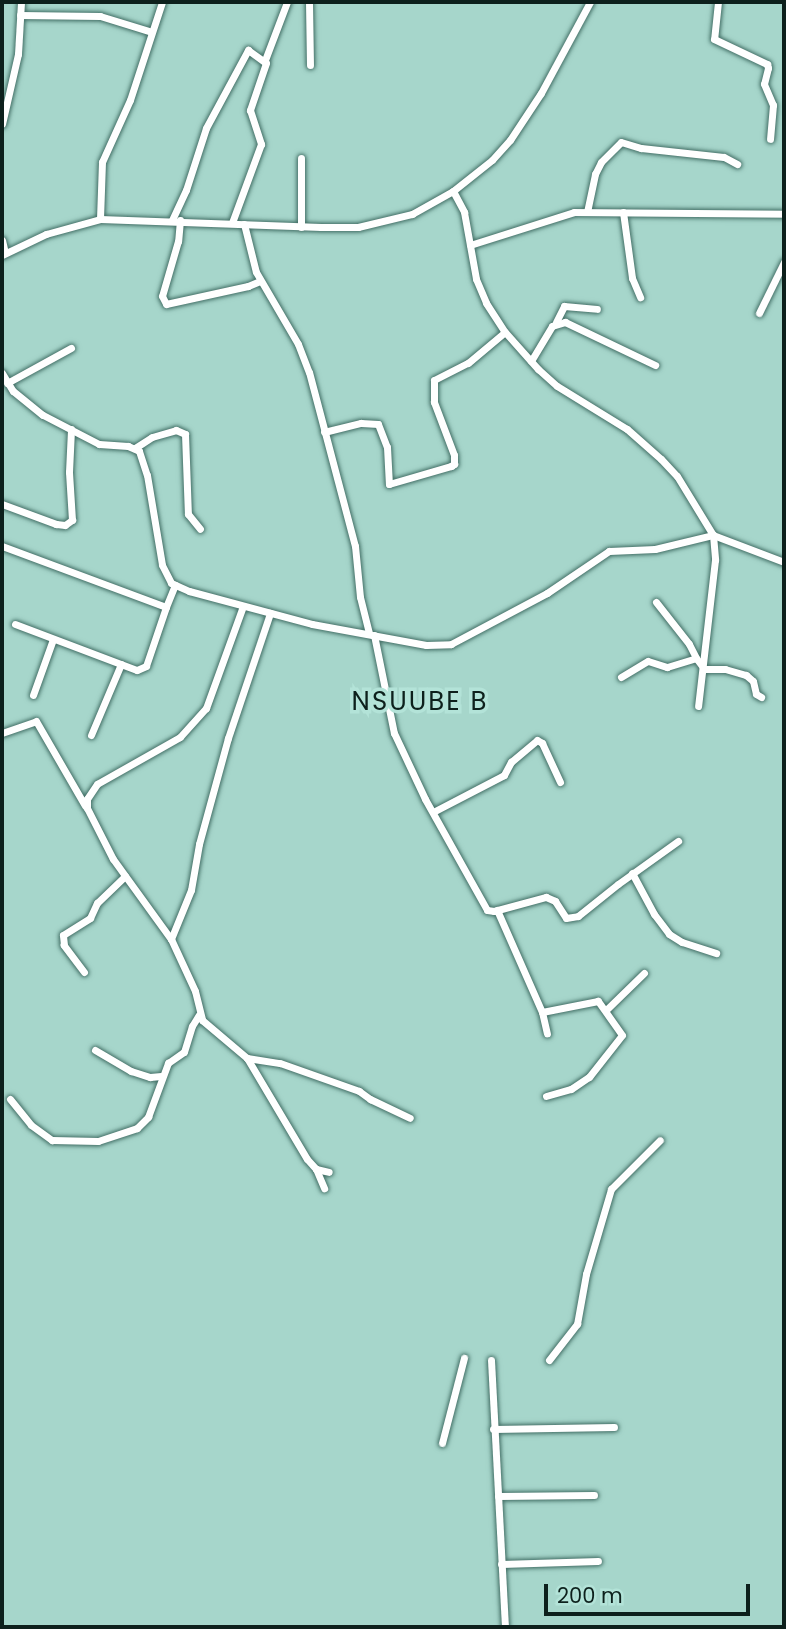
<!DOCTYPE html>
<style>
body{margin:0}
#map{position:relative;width:786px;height:1629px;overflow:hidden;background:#a6d6cb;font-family:Poppins,sans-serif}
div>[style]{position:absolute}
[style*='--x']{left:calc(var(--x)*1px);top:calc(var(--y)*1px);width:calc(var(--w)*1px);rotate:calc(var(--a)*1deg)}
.roads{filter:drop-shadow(0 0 2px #436f66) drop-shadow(0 0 2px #436f66)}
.minor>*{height:7px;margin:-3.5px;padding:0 3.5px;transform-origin:3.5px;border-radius:3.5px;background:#fff}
span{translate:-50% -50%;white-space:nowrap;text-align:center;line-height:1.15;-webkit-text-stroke:7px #b3e3d8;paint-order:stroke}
.quarter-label{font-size:26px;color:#0d201c;letter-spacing:2px}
.frame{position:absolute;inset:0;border:4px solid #0d201c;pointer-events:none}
.scale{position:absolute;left:544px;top:1584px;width:206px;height:32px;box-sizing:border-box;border:4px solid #0d201c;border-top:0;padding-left:9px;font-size:21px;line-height:24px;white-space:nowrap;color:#0d201c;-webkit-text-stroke:5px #b3e3d8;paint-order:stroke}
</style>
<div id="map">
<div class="roads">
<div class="minor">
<i style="--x:309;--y:2;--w:63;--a:89.1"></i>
<i style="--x:718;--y:2;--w:37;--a:96"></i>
<i style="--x:714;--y:39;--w:59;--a:25.3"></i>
<i style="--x:767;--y:64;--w:4;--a:76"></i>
<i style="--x:768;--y:68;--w:16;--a:104"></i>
<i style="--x:764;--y:84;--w:23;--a:67"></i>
<i style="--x:773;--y:105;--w:34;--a:95"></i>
<i style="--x:20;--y:15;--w:80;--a:0.7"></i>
<i style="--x:100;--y:16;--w:54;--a:17.1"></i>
<i style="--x:265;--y:60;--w:62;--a:-69.2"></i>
<i style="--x:2;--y:124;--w:72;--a:-77.1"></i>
<i style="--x:18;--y:54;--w:52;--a:-86.7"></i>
<i style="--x:301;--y:158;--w:69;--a:90"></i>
<i style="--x:453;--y:191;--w:24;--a:62"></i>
<i style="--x:464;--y:212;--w:68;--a:79.8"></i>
<i style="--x:476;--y:279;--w:26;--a:67"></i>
<i style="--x:486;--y:303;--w:35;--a:57"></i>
<i style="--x:505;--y:332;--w:50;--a:48.3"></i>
<i style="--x:538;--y:369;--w:25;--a:42"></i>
<i style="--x:557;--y:386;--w:82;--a:31.6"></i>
<i style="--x:627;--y:429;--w:45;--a:41.4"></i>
<i style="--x:661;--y:459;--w:23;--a:47"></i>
<i style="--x:677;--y:476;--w:69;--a:58.6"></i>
<i style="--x:713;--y:535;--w:76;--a:20.8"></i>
<i style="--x:587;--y:212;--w:39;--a:-78"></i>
<i style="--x:595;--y:174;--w:13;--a:-63"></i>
<i style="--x:601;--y:162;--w:28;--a:-45"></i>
<i style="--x:621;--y:142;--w:21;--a:17"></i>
<i style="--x:641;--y:148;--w:83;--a:6.2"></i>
<i style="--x:724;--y:157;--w:15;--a:28"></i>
<i style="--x:623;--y:212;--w:67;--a:82.2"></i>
<i style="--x:632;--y:278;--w:21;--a:67"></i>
<i style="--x:100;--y:219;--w:57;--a:-88"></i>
<i style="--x:102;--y:162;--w:68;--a:-65.7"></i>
<i style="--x:130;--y:100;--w:103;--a:-71.9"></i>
<i style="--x:172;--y:220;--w:33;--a:-65"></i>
<i style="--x:186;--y:190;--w:65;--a:-72.1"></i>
<i style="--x:206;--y:128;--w:89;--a:-61.7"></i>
<i style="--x:248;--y:50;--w:22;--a:36"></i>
<i style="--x:266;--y:63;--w:50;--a:108.8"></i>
<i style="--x:250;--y:110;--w:36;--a:72"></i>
<i style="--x:261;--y:144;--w:84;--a:110.2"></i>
<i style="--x:180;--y:220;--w:21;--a:95"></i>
<i style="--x:178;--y:241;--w:57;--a:106.2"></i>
<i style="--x:162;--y:296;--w:9;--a:63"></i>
<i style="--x:166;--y:304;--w:84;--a:-12.4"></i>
<i style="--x:248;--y:286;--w:13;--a:-23"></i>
<i style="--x:244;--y:224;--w:49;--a:76"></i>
<i style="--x:256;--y:272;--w:83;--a:59.7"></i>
<i style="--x:298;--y:344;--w:30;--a:69"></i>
<i style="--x:309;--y:372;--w:180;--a:75.2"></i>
<i style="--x:355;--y:546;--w:51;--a:84.4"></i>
<i style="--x:360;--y:597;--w:37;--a:76"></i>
<i style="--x:2;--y:240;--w:13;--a:77"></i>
<i style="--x:470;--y:245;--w:109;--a:-17.6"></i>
<i style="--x:574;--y:212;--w:210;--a:0.5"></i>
<i style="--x:2;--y:255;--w:49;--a:-25.5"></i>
<i style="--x:46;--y:234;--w:56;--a:-15.5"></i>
<i style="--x:100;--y:219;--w:221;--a:2.1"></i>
<i style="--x:321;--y:227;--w:37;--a:0"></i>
<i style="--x:358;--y:227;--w:56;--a:-13.5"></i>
<i style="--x:412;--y:214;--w:47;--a:-29.3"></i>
<i style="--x:453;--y:191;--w:50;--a:-38.5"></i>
<i style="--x:492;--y:160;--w:27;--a:-48"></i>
<i style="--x:510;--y:140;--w:56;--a:-56.6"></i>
<i style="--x:541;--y:93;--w:103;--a:-61.7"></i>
<i style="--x:759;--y:313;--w:57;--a:-63.9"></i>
<i style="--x:556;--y:322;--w:18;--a:-63"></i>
<i style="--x:564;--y:306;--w:33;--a:5"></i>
<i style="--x:531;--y:361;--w:41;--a:-59"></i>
<i style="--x:552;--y:326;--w:14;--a:-17"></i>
<i style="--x:565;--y:322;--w:100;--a:25.5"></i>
<i style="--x:2;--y:373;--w:21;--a:59"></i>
<i style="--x:13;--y:391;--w:38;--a:39"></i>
<i style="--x:43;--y:415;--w:63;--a:27.4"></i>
<i style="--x:99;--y:444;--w:29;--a:4"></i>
<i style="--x:128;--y:446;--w:12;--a:24"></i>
<i style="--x:139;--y:451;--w:25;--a:72"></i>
<i style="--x:147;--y:475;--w:91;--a:80.5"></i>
<i style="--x:162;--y:565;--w:20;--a:63"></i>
<i style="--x:171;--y:583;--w:20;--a:24"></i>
<i style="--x:189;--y:591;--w:127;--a:15"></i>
<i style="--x:312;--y:624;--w:116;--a:10.4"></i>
<i style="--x:426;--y:645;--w:25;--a:-2"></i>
<i style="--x:451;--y:644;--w:109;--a:-28"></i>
<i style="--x:547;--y:593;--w:75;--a:-34.1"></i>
<i style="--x:609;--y:551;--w:46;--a:-2.5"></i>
<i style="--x:655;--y:549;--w:60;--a:-13.6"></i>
<i style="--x:713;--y:535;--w:25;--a:85"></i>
<i style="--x:715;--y:560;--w:147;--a:96.6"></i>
<i style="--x:7;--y:383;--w:73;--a:-28.7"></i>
<i style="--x:324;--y:432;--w:38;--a:-14"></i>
<i style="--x:361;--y:423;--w:17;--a:3"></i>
<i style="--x:378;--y:424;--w:25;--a:69"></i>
<i style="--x:387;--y:447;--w:37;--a:87"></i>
<i style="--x:389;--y:484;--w:65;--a:-16.2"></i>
<i style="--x:451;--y:466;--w:4;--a:-34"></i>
<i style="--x:454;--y:464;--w:9;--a:-90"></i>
<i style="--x:454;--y:455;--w:57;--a:-110.7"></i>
<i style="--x:434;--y:402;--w:22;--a:-90"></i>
<i style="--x:434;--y:380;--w:38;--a:-27"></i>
<i style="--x:468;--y:363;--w:48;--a:-40"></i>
<i style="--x:135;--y:448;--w:20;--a:-33"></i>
<i style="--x:152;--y:437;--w:25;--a:-16"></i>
<i style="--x:176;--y:430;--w:10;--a:24"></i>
<i style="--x:185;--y:434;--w:80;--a:87.9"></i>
<i style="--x:188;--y:514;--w:19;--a:51"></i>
<i style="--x:2;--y:504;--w:58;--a:20.3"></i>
<i style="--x:56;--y:524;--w:9;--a:6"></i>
<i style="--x:65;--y:525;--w:9;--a:-36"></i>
<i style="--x:72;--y:520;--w:48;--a:-93.6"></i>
<i style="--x:69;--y:472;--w:43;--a:-87.3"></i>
<i style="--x:2;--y:546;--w:175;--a:20.4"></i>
<i style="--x:166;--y:607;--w:24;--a:-68"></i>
<i style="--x:656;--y:602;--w:53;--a:51.8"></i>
<i style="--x:689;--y:644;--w:16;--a:63"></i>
<i style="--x:243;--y:606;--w:109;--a:109.9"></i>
<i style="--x:206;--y:708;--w:39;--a:132"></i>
<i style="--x:180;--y:737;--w:95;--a:150.5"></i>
<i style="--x:97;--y:784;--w:18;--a:124"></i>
<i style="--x:87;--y:799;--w:9;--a:90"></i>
<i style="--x:87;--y:808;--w:57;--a:63"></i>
<i style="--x:113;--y:859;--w:99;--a:54.1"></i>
<i style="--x:171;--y:939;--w:57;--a:65.2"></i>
<i style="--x:195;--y:991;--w:30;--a:76"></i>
<i style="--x:202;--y:1020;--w:59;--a:40.2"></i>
<i style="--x:247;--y:1058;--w:117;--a:59.3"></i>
<i style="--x:307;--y:1159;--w:13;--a:48"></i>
<i style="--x:316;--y:1169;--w:13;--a:13"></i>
<i style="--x:15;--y:624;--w:130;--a:20.7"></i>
<i style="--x:137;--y:670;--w:10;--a:-24"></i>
<i style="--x:146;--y:666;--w:62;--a:-71.3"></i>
<i style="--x:374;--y:635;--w:100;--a:78.5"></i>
<i style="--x:394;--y:733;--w:73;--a:64.8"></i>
<i style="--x:425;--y:799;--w:127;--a:60.8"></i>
<i style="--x:487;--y:910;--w:7;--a:8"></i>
<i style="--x:494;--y:911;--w:54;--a:-15.1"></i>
<i style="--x:546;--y:897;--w:10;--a:24"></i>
<i style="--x:555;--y:901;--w:20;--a:57"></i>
<i style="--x:566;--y:918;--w:12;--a:-9"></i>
<i style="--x:578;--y:916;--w:51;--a:-38.7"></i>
<i style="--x:618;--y:884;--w:74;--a:-35.6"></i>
<i style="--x:704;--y:669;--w:21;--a:0"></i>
<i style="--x:725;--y:669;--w:22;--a:16"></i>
<i style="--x:746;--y:675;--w:9;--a:41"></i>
<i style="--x:753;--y:681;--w:13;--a:77"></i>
<i style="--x:756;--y:694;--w:6;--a:31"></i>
<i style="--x:621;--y:677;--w:31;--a:-31"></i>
<i style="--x:648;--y:661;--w:20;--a:18"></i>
<i style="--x:667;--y:667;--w:30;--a:-17"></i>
<i style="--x:696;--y:658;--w:10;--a:53"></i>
<i style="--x:33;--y:695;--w:59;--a:-70.3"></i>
<i style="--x:2;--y:733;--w:36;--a:-19"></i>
<i style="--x:36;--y:721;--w:98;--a:60"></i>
<i style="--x:91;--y:735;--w:77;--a:-67.1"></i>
<i style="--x:433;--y:812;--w:80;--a:-27.5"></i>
<i style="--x:504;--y:775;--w:15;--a:-62"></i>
<i style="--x:511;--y:762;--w:34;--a:-40"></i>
<i style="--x:537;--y:740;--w:6;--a:31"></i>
<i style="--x:542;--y:743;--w:43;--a:65.2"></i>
<i style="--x:632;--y:873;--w:47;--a:61.8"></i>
<i style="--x:654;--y:914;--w:25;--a:53"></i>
<i style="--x:669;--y:934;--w:15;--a:32"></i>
<i style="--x:682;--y:942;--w:36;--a:18"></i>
<i style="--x:497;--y:910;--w:111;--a:66.2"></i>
<i style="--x:171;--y:939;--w:53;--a:-67.8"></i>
<i style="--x:191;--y:890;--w:47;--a:-80.1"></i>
<i style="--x:199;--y:844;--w:110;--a:-74.7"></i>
<i style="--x:228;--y:738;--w:132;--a:-71.4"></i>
<i style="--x:84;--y:972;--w:34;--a:-127"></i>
<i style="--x:64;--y:945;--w:10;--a:-96"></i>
<i style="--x:63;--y:935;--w:32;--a:-32"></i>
<i style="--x:90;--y:918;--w:17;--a:-65"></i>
<i style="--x:97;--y:903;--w:39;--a:-44"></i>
<i style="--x:606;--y:1010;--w:53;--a:-44.2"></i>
<i style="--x:95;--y:1050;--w:42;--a:30.3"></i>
<i style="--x:131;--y:1071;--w:20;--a:18"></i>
<i style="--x:150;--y:1077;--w:11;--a:-5"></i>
<i style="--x:247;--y:1058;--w:33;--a:9"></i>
<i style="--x:280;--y:1063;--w:84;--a:19.5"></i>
<i style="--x:359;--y:1091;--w:14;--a:36"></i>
<i style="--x:370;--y:1099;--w:44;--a:25.4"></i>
<i style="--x:546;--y:1096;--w:26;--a:-16"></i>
<i style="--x:571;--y:1089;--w:22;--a:-34"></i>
<i style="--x:589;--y:1077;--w:53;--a:-51.8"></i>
<i style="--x:622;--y:1035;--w:42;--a:-125.2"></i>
<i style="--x:598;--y:1001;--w:57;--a:168.9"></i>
<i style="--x:542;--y:1012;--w:22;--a:77"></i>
<i style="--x:10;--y:1099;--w:33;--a:51"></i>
<i style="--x:31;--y:1125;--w:26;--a:36"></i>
<i style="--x:52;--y:1140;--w:46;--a:1.2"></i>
<i style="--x:98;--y:1141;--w:41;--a:-18.4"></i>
<i style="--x:137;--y:1128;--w:16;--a:-45"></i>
<i style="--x:148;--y:1117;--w:58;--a:-69.7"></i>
<i style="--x:168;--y:1063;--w:19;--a:-35"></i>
<i style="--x:184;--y:1052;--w:27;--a:-73"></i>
<i style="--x:192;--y:1026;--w:13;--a:-58"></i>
<i style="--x:316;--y:1169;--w:21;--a:67"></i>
<i style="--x:491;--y:1360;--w:267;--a:87"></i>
<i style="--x:549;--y:1360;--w:46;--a:-52.1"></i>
<i style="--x:577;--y:1324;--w:51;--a:-79.8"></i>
<i style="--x:586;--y:1274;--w:89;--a:-73.6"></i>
<i style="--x:611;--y:1189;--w:69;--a:-45"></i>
<i style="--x:493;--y:1429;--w:121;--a:-0.9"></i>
<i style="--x:442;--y:1443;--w:88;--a:-75.5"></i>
<i style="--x:498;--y:1496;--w:96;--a:-0.6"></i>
<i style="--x:501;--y:1564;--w:97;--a:-1.8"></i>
</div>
</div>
<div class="quarter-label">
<span style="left:420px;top:702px">NSUUBE B</span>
</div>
<div class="frame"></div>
<div class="scale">200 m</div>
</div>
